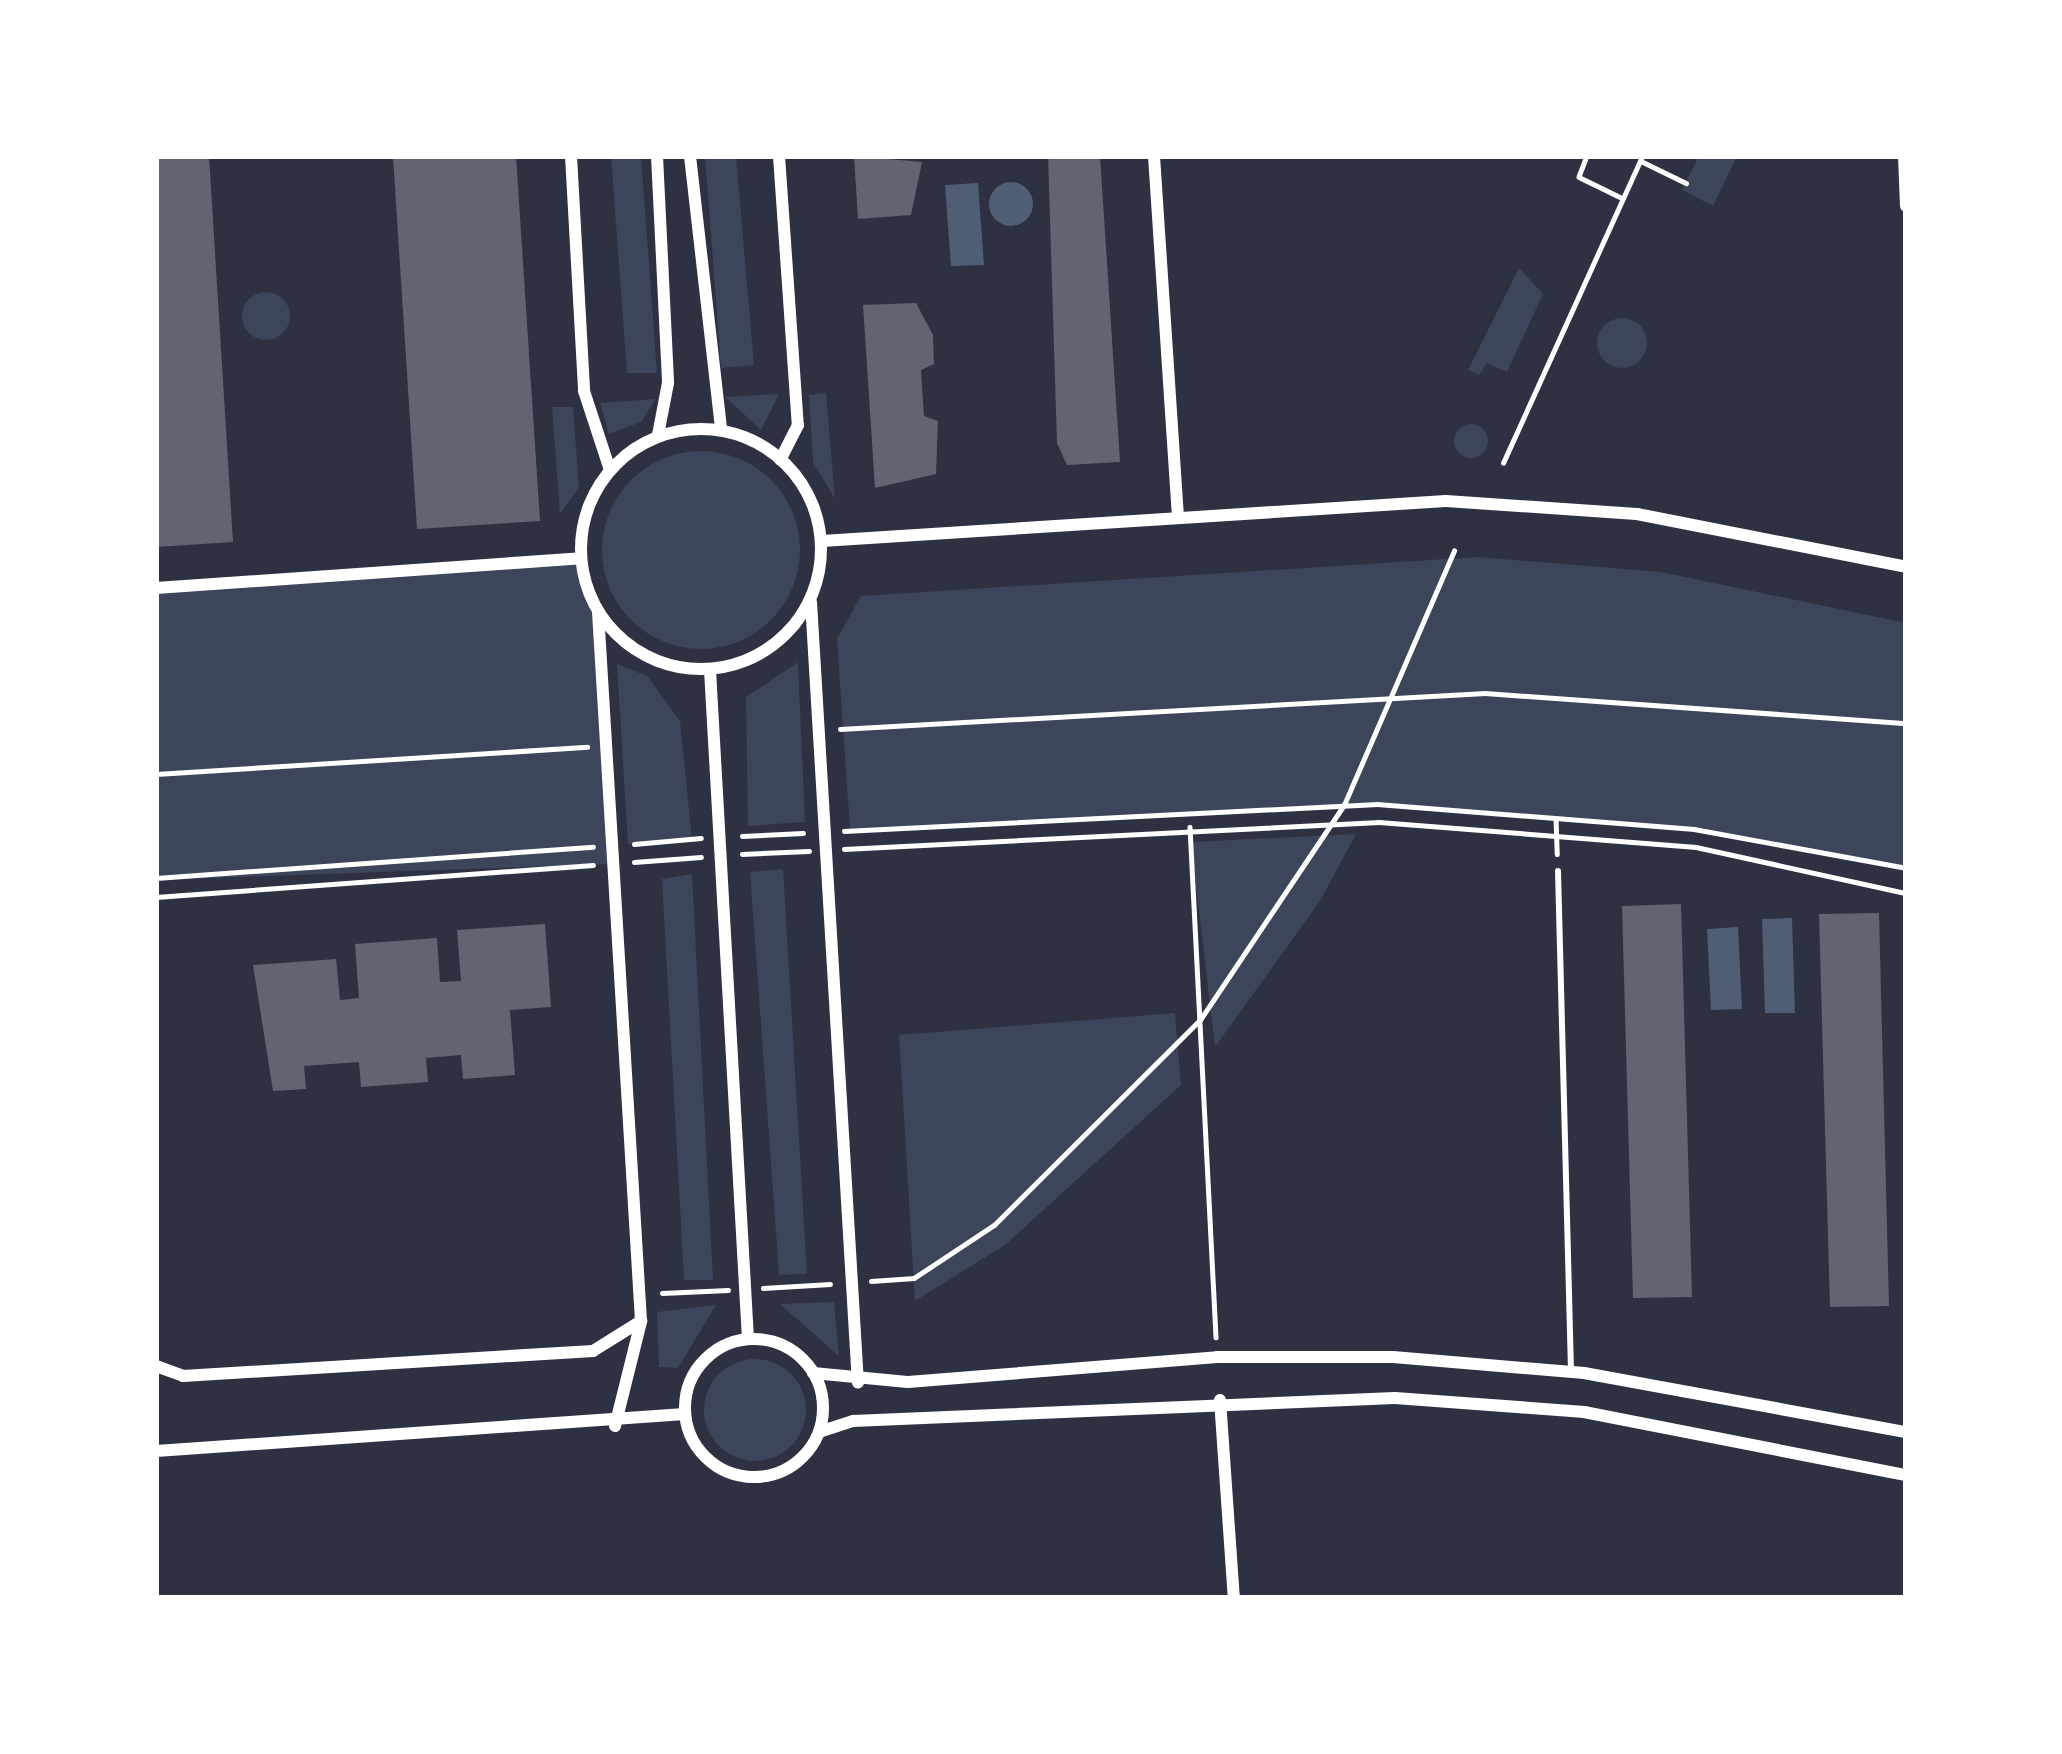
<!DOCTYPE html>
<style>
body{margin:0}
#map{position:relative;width:2062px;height:1754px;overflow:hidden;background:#2d3142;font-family:"Varela Round",sans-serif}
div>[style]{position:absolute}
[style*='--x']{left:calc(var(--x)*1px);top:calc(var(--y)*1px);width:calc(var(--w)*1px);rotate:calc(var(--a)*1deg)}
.green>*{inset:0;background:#3c4559}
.round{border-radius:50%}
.water>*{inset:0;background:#4f5d75}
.building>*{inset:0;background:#626471}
.path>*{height:4.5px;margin:-2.25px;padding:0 2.25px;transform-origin:2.25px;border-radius:2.25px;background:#fff}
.service>*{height:6px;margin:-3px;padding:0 3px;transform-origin:3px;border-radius:3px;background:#fff}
.minor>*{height:12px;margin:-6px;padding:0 6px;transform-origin:6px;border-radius:6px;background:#fff}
.minor>.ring{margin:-6px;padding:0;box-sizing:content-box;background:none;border:12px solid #fff;border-radius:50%}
span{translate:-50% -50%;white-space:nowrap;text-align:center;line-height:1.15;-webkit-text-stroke:9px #fff;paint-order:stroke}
.frame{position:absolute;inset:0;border:159px solid #fff;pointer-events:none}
</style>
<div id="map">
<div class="green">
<i style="clip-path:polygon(611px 156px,641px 156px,657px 373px,627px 373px)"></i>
<i style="clip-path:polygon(705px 156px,736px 156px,754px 365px,721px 368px)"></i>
<i style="clip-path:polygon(1699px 156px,1737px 156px,1713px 206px,1682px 190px)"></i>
<i style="clip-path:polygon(1519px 268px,1543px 294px,1507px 372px,1487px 363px,1479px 375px,1468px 370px)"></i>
<i class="round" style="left:242px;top:292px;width:48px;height:48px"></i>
<i class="round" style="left:1597px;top:318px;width:50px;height:50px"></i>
<i style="clip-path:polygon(826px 393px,835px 499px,813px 462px,809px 395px)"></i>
<i style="clip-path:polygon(779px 394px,761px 430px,725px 397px)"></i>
<i style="clip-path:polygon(656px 399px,641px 422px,609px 434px,600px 403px)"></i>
<i style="clip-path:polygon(552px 407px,573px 407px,579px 488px,560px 514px)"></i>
<i class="round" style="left:1454px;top:424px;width:34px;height:34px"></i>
<i class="round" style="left:602px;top:451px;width:198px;height:198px"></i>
<i style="clip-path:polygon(1478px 557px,1661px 572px,1906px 623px,1906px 868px,1694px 829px,1377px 804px,850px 830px,837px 639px,861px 596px)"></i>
<i style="clip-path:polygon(581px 558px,598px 611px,611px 864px,156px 880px,156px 588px)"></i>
<i style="clip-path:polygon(798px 662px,805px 822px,748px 826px,746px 697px)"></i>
<i style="clip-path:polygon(617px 664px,647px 676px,680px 721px,692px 839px,628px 844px)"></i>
<i style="clip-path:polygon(1356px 834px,1320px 901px,1215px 1047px,1191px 842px)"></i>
<i style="clip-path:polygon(783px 869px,807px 1274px,779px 1275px,750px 872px)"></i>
<i style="clip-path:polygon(692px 874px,713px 1280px,684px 1280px,662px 879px)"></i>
<i style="clip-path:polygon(1175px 1013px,1181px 1085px,1005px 1245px,915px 1301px,899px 1035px)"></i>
<i style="clip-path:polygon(834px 1302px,839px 1356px,780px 1304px)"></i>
<i style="clip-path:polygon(716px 1305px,678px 1368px,659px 1367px,657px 1312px)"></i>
<i class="round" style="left:704px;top:1359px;width:102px;height:102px"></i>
</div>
<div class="water">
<i class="round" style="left:989px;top:182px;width:44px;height:44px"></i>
<i style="clip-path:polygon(978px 183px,984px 265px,951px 266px,945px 185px)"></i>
<i style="clip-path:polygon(1792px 918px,1795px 1013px,1765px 1013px,1762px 919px)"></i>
<i style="clip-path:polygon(1738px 927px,1742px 1009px,1711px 1010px,1707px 929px)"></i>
</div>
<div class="building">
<i style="clip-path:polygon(156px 156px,209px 156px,233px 542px,156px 547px)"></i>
<i style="clip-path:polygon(393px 156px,516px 156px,540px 521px,417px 529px)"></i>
<i style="clip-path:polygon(854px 156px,922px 162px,911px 215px,858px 219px)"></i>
<i style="clip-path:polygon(1048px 156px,1100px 156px,1120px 462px,1067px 465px,1057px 443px)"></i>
<i style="clip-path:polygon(916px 303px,933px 335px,934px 364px,921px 370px,924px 416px,938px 421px,936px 474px,875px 488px,863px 305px)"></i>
<i style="clip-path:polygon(1681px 904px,1692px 1297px,1633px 1298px,1622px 906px)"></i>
<i style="clip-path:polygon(1879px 913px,1889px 1306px,1830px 1307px,1819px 914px)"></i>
<i style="clip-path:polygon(545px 924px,551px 1007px,510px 1010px,515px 1075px,463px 1079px,461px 1055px,426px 1058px,428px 1082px,361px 1087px,359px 1062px,304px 1066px,306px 1089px,273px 1091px,253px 965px,336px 959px,340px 1000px,359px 998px,355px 944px,437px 938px,440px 982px,461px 981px,457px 930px)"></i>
</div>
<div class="path">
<i style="--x:1587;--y:156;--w:22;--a:111"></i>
<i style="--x:1579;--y:177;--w:48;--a:26"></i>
<i style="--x:1643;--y:162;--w:48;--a:26"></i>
<i style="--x:1503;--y:463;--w:337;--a:-65.6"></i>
<i style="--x:840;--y:729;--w:646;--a:-3.19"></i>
<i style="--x:1485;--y:693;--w:422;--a:4.1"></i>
<i style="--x:156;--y:774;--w:432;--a:-3.6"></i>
<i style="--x:1556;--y:818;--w:36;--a:88"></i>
<i style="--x:1190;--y:827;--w:511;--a:87.08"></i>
<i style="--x:844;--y:831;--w:534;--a:-2.9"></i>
<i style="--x:1377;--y:804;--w:318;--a:4.5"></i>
<i style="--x:1694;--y:829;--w:216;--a:10.4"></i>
<i style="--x:742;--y:836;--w:61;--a:-2.8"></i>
<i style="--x:634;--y:844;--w:67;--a:-5.1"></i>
<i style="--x:844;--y:849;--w:536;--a:-2.89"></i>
<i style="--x:1379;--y:822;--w:318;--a:4.5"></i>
<i style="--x:1696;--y:847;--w:215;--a:12.4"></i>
<i style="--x:742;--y:854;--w:67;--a:-2.6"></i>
<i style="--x:634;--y:862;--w:67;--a:-4.3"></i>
<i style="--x:156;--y:878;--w:438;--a:-4.1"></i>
<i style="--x:156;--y:897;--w:438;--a:-4.2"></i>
<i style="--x:871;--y:1281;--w:43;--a:-4"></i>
<i style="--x:914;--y:1278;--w:96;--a:-33.5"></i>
<i style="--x:994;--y:1225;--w:291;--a:-44.9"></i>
<i style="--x:1200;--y:1020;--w:259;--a:-56.2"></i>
<i style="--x:1344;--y:805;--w:277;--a:-66.6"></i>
<i style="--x:763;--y:1288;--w:67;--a:-3.4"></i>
<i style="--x:662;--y:1293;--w:66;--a:-2.6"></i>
</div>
<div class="service">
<i style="--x:1558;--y:871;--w:501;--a:88.51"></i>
</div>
<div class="minor">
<i style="--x:571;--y:156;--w:235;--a:86.8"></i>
<i style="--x:584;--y:391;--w:83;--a:71.8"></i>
<i style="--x:657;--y:156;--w:227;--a:87.2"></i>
<i style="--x:668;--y:383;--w:53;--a:100.9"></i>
<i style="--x:690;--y:156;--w:276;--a:83.5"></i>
<i style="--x:779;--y:156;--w:270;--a:86"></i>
<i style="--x:798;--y:425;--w:39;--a:117"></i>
<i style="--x:1154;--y:156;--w:361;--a:86.2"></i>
<i style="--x:1904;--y:156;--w:50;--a:87.7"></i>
<i class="ring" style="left:581px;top:429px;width:228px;height:228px"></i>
<i style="--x:822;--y:541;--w:625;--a:-3.67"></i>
<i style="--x:1446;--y:501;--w:191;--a:3.9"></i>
<i style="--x:1637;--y:514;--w:274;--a:11.1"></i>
<i style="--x:156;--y:588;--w:426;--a:-4"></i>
<i style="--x:811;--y:602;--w:782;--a:86.56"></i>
<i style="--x:710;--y:670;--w:670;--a:86.75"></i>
<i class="ring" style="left:685px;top:1339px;width:126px;height:126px"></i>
<i style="--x:156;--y:1366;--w:29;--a:20"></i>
<i style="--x:183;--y:1376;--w:411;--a:-3.5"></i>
<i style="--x:593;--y:1351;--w:57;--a:-32"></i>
<i style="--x:641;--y:1321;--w:711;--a:-93.47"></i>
<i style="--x:813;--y:1373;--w:95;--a:5.4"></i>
<i style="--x:908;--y:1382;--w:310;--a:-4.6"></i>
<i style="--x:1217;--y:1357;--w:176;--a:0"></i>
<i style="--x:1393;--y:1357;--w:192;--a:4.8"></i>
<i style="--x:1584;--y:1373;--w:327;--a:10.4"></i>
<i style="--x:1220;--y:1400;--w:198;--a:86"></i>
<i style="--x:615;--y:1426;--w:107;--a:-76"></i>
<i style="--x:819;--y:1432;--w:36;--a:-18"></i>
<i style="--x:853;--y:1421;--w:542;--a:-2.43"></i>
<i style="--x:1395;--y:1398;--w:190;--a:4.2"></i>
<i style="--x:1584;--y:1412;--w:328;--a:11.1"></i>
<i style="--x:156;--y:1451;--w:530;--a:-4"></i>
</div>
<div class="frame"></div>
</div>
